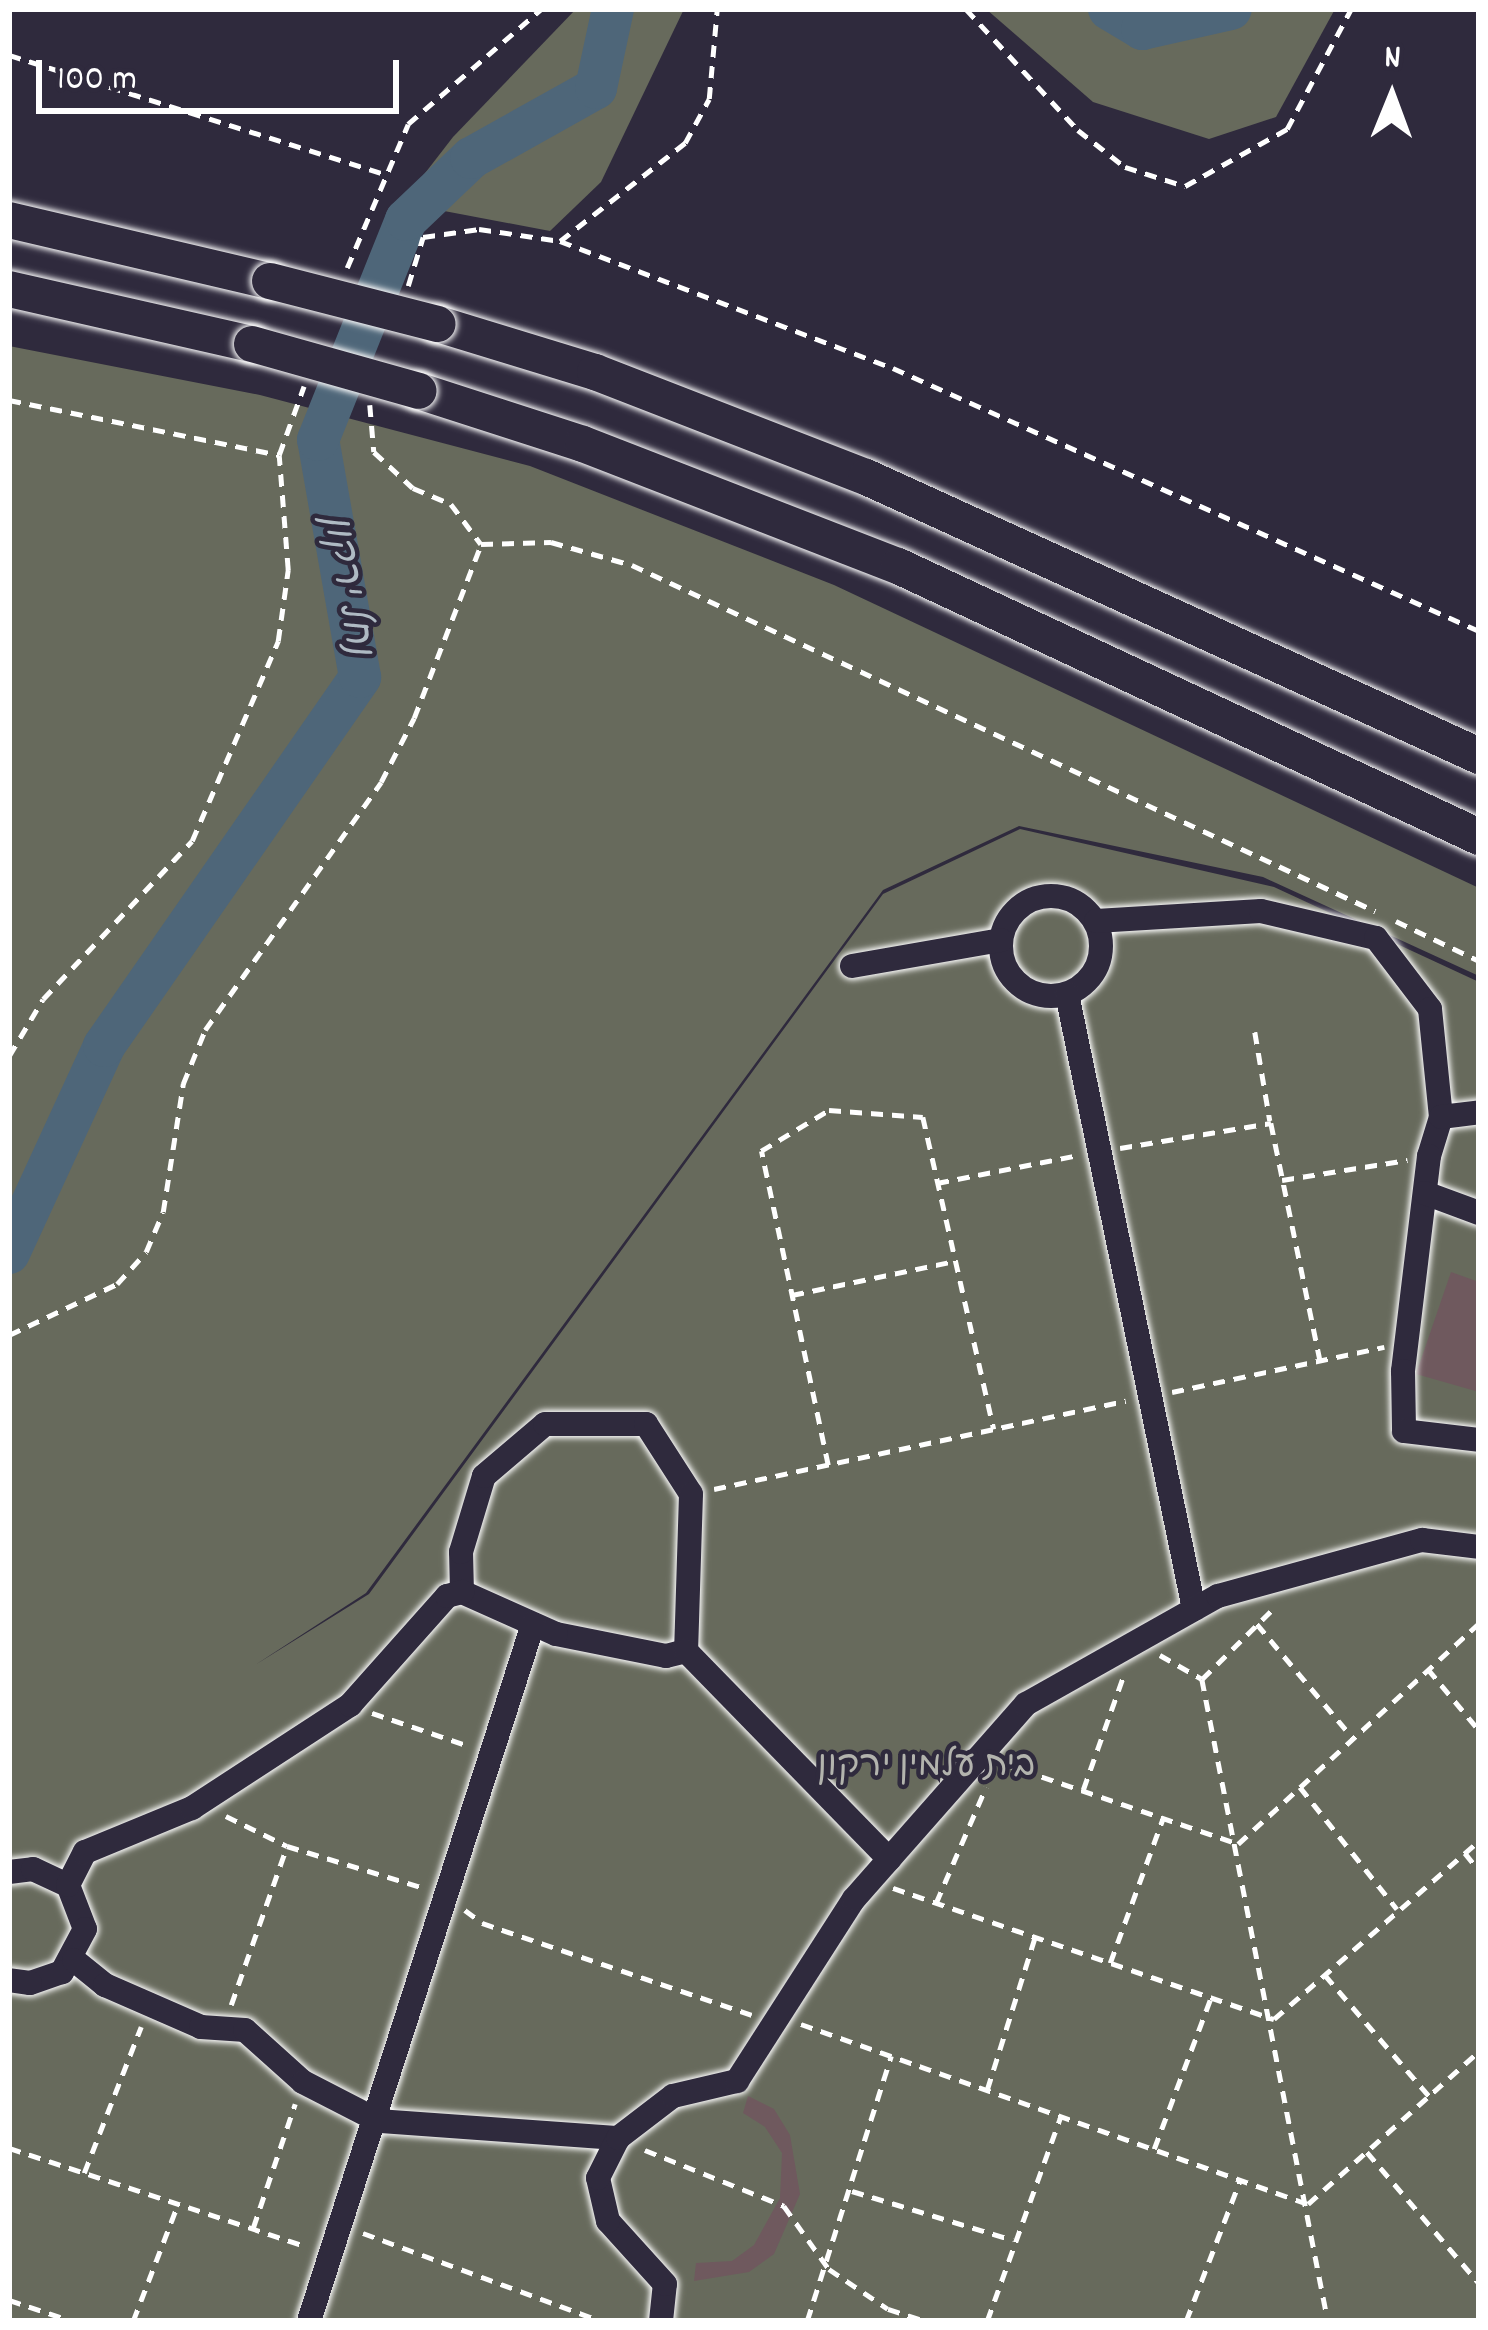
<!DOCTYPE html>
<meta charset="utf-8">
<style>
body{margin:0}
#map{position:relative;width:1488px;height:2330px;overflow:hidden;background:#2f2a3d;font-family:Dekko,"Playpen Sans Hebrew",sans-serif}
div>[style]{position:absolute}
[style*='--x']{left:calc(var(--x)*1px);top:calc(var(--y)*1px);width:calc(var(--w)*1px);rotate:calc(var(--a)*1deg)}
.green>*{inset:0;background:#676a5c}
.river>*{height:42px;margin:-21px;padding:0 21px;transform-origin:21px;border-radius:21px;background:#4e6679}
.building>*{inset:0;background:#6f595e}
.path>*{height:4.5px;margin-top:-2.25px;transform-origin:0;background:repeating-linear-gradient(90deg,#fff 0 12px,transparent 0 21px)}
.roads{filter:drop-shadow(0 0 3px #fff) drop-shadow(0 0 3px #fff)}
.minor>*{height:24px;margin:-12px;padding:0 12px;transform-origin:12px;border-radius:12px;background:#2f2a3d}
.minor>.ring{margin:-12px;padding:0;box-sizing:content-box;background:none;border:24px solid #2f2a3d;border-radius:50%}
.highway>*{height:36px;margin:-18px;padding:0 18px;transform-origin:18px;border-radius:18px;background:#2f2a3d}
.bridges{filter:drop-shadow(0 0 3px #fff) drop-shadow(0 0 3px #fff)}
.highway-bridge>*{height:36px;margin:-18px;padding:0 18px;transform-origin:18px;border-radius:18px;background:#2f2a3d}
span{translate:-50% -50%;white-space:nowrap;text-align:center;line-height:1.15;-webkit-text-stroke:9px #2f2a3d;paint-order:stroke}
.park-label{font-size:36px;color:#b3b4ae}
.water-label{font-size:39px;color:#afbac3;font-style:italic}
.frame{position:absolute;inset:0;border:12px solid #fff;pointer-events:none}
.north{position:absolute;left:1332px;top:36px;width:120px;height:120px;-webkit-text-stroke:9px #2f2a3d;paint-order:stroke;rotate:1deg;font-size:33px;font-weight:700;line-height:48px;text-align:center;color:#fff}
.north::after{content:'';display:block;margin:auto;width:42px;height:54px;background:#fff;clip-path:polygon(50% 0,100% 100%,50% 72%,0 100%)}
.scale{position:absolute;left:36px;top:60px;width:363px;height:54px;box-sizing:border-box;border:6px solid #fff;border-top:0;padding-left:15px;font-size:36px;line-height:42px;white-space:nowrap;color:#fff;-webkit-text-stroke:9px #2f2a3d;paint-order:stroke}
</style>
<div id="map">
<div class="green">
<i style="clip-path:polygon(576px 9px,684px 9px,601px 182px,550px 231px,402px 203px,453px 137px)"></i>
<i style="clip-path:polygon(986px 9px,1335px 9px,1276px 117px,1209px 139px,1093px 102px)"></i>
<i style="clip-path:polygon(9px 346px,260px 395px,530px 466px,834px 585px,1479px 888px,1479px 976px,1263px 877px,1019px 826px,883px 890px,366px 1593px,255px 1665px,369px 1594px,883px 894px,1020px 829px,1274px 887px,1479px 982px,1479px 2321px,9px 2321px)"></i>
</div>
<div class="river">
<i style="--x:1109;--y:9;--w:39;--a:31"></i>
<i style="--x:1142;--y:29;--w:91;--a:-12.7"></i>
<i style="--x:9;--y:1253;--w:228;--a:-65.3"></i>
<i style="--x:104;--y:1046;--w:449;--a:-55.2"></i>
<i style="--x:360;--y:677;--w:241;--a:-100"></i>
<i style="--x:318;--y:440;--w:237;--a:-68.2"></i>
<i style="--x:406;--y:220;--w:90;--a:-43.6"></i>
<i style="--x:471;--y:158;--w:143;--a:-29.2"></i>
<i style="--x:596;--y:88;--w:81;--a:-77.9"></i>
</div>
<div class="building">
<i style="clip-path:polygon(1451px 1272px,1479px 1282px,1479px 1392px,1416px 1374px)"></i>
<i style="clip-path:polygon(748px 2096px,774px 2109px,790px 2135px,800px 2194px,774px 2254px,749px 2272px,694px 2281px,696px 2263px,732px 2261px,754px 2245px,780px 2198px,782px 2153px,765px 2127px,743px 2113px)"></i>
</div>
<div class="path">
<i style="--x:966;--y:9;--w:165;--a:47.2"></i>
<i style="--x:1078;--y:130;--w:60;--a:38.2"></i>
<i style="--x:1125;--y:167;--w:63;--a:17.6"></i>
<i style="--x:1185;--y:186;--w:117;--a:-29.2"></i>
<i style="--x:1287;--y:129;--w:136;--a:-61.9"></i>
<i style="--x:9;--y:55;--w:391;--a:17.6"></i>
<i style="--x:560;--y:241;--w:159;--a:-38.1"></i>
<i style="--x:685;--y:143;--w:50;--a:-61.4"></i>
<i style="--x:709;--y:99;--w:90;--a:-84.9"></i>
<i style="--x:347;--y:268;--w:156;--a:-67"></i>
<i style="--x:408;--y:124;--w:176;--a:-40.8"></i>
<i style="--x:408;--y:286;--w:51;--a:-73"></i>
<i style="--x:423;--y:237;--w:57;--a:-8.1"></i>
<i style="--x:479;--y:229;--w:82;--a:8.4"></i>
<i style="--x:560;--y:241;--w:356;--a:20.9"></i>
<i style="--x:893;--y:368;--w:642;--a:24.17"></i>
<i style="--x:9;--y:400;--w:276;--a:11.5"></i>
<i style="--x:370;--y:405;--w:47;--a:85.1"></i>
<i style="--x:374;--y:452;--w:53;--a:42.7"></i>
<i style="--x:413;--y:488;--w:41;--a:22.8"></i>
<i style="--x:451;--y:504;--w:50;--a:53.1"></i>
<i style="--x:481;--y:544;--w:70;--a:-1.6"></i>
<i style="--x:551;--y:542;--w:84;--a:15.9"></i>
<i style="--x:632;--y:565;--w:820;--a:24.97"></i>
<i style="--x:1396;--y:921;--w:92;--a:25.7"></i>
<i style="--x:1255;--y:1032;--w:90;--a:80.4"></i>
<i style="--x:9;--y:1056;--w:66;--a:-59.2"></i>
<i style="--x:43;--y:999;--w:217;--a:-46.7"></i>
<i style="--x:192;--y:841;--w:218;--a:-66.7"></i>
<i style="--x:278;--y:641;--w:72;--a:-82"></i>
<i style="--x:288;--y:570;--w:115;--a:-94.5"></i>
<i style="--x:279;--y:455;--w:73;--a:-70.1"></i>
<i style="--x:1120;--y:1148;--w:153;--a:-9.4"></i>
<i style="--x:1271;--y:1123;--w:242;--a:78.3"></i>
<i style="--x:1282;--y:1180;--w:127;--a:-9.1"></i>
<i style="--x:937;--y:1183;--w:145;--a:-11.2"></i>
<i style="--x:792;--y:1295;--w:167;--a:-11.8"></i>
<i style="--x:9;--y:1335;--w:119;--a:-25.3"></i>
<i style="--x:117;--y:1284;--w:43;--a:-47.8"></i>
<i style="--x:146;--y:1252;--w:43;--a:-67"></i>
<i style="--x:163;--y:1212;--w:130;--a:-81.1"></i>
<i style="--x:183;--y:1084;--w:58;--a:-67.8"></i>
<i style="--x:205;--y:1030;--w:304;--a:-54.6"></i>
<i style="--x:381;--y:782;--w:72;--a:-62.7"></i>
<i style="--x:414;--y:718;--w:186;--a:-68.9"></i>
<i style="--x:1172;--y:1392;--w:217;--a:-12"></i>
<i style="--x:828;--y:1465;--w:321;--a:-102"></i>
<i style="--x:761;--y:1151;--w:79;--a:-31.1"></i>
<i style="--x:829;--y:1110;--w:94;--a:4.3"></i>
<i style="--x:923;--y:1117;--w:320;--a:77.2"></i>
<i style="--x:714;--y:1489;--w:421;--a:-12.1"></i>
<i style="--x:1257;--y:1624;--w:149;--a:49.9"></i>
<i style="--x:1160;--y:1655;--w:48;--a:29.7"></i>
<i style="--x:1202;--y:1679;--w:654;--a:78.9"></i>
<i style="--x:1428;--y:1669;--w:80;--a:50.1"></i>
<i style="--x:1202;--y:1679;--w:103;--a:-44.6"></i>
<i style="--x:372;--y:1713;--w:102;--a:18.8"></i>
<i style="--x:1002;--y:1763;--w:250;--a:18.9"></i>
<i style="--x:1238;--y:1844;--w:327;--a:-42.5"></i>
<i style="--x:1300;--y:1787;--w:156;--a:51.5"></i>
<i style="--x:1083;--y:1790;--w:120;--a:-70.5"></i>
<i style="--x:226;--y:1816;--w:68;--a:26.2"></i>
<i style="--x:287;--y:1846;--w:143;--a:17"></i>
<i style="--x:1465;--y:1853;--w:22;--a:51"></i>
<i style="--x:893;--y:1888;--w:403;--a:19"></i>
<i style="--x:1274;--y:2019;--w:271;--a:-41"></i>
<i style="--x:936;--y:1903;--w:126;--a:-66.7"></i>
<i style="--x:465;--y:1910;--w:21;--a:37"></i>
<i style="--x:482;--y:1923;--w:285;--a:18.8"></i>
<i style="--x:1110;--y:1963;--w:154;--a:-69.9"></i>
<i style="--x:1325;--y:1975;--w:160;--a:49.3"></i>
<i style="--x:231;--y:2005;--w:169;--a:-70.6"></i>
<i style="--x:801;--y:2024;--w:538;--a:19.55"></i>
<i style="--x:1308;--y:2204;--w:229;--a:-41.8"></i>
<i style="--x:987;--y:2090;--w:160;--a:-72.6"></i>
<i style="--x:9;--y:2148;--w:313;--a:18.3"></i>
<i style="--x:1154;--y:2149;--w:162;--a:-69.4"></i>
<i style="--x:645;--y:2150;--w:150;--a:21.9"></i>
<i style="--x:784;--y:2206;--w:77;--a:54.5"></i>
<i style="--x:829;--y:2269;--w:71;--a:34.1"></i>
<i style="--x:888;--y:2309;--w:38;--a:18"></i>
<i style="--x:1367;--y:2152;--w:172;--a:49.5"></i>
<i style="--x:84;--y:2173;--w:157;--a:-68.7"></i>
<i style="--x:852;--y:2191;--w:168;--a:16.9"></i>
<i style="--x:253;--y:2228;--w:131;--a:-71.3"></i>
<i style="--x:363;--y:2233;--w:254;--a:20.3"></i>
<i style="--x:9;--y:2300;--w:66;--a:18.4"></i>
<i style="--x:133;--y:2321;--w:125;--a:-69"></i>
<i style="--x:807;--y:2321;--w:278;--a:-72.4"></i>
<i style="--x:987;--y:2321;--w:218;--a:-70.2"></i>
<i style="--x:1048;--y:2321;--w:133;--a:0"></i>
<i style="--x:1186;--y:2321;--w:151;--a:-69"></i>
<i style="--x:1474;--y:2321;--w:5;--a:-22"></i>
</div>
<div class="roads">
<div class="minor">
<i class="ring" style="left:1001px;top:896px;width:76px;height:76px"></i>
<i style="--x:1096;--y:921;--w:165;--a:-3.5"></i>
<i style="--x:1261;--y:911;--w:118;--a:13.2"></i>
<i style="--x:1376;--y:938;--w:89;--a:52.7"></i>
<i style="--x:1430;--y:1009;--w:109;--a:84.2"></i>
<i style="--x:1441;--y:1117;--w:41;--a:107.1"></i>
<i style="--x:1429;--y:1156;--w:217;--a:96.9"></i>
<i style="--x:1403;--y:1371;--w:60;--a:89"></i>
<i style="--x:1404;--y:1431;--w:76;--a:6.8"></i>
<i style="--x:852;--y:966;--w:151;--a:-9.9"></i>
<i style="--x:1067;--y:994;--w:628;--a:78.33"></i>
<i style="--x:1441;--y:1117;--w:38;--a:-7"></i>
<i style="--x:1425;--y:1193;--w:58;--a:20.3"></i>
<i style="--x:686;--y:1651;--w:21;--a:166"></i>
<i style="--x:666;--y:1656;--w:112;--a:-168.7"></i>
<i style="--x:556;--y:1634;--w:103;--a:-155.9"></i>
<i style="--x:462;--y:1592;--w:40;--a:-91.4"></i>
<i style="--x:461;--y:1552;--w:79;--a:-73.2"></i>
<i style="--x:484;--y:1476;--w:80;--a:-40.4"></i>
<i style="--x:545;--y:1424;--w:101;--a:0"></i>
<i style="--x:646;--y:1424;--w:83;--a:57.3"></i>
<i style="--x:691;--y:1494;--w:157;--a:91.8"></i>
<i style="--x:686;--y:1651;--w:291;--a:45.7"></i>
<i style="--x:9;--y:1872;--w:24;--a:-7"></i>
<i style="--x:33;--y:1869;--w:38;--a:25"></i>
<i style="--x:68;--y:1885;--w:47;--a:68.9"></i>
<i style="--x:85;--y:1929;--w:49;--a:118.1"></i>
<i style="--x:62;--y:1972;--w:34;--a:161"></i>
<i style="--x:30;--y:1983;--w:21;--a:-172"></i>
<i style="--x:68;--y:1885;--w:37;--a:-63"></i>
<i style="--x:85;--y:1852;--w:116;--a:-22.4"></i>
<i style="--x:192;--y:1808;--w:189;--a:-33.1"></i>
<i style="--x:350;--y:1705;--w:146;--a:-48.3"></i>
<i style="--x:447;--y:1596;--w:16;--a:-15"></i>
<i style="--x:74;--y:1960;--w:40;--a:39"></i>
<i style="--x:105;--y:1985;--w:105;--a:23.6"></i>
<i style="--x:201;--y:2027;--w:44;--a:3.9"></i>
<i style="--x:245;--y:2030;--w:78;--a:41.9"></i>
<i style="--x:303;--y:2082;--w:85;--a:27.2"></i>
<i style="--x:379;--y:2121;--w:240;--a:4.1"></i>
<i style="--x:309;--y:2321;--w:732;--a:-72.18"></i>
<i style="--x:661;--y:2321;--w:37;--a:-84"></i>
<i style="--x:665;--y:2284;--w:85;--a:-132.1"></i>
<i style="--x:608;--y:2221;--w:44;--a:-103.1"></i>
<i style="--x:598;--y:2178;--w:45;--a:-63.4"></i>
<i style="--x:618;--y:2138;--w:69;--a:-37.4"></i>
<i style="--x:673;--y:2096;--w:66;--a:-13.2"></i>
<i style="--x:737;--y:2081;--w:216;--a:-57.3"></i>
<i style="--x:854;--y:1899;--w:260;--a:-48.6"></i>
<i style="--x:1026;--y:1704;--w:220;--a:-29.4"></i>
<i style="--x:1218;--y:1596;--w:212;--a:-15.4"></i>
<i style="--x:1422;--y:1540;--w:57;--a:7"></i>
</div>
<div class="highway">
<i style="--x:9;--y:220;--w:268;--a:13.2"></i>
<i style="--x:9;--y:289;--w:249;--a:12.8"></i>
<i style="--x:438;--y:324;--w:164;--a:17"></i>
<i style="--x:595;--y:372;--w:291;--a:21.2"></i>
<i style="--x:866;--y:477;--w:674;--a:24.47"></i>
<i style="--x:419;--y:391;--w:172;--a:17.9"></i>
<i style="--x:583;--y:444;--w:338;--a:21.2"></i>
<i style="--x:898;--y:566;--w:641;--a:25.01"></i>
</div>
</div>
<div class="bridges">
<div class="highway-bridge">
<i style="--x:270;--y:281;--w:173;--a:14.4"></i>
<i style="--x:252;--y:344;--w:173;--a:15.7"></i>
</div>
</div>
<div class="park-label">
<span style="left:926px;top:1769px">בית עלמין ירקון</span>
</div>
<div class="water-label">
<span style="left:344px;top:585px;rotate:80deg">נחל ירקון</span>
</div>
<div class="frame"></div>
<div class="north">N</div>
<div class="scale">100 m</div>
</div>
